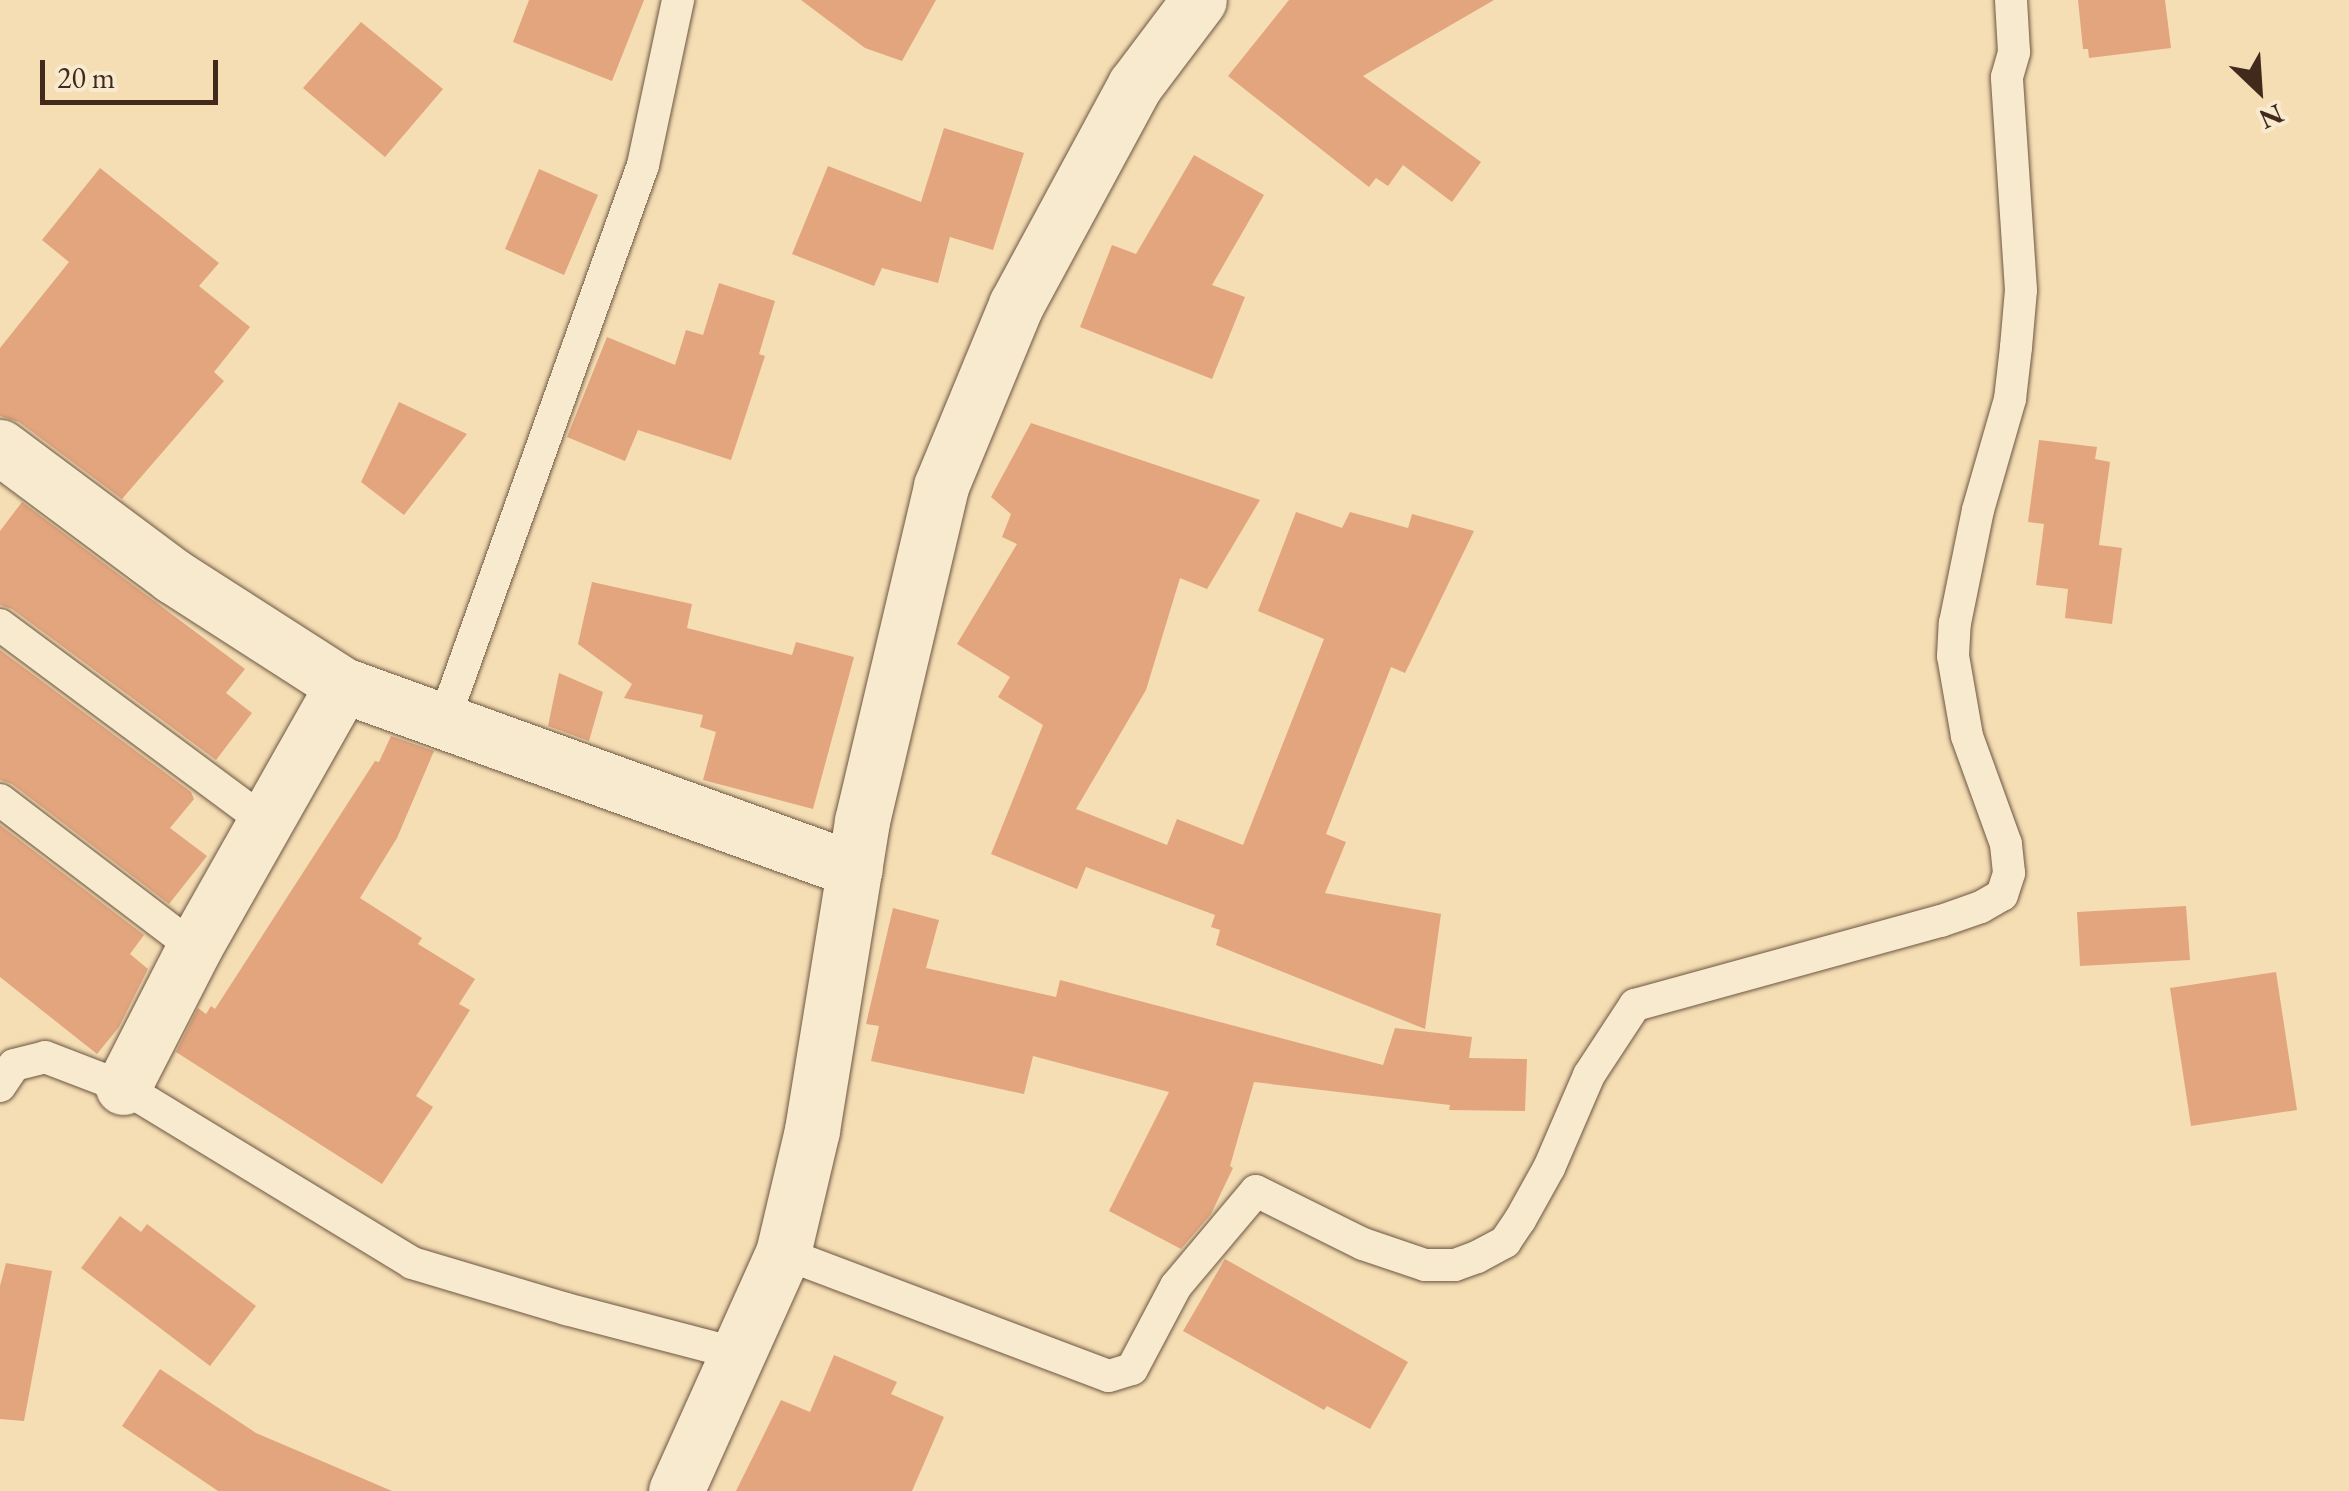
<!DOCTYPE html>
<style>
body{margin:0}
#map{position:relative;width:2349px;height:1491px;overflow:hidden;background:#f5deb4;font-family:"EB Garamond",serif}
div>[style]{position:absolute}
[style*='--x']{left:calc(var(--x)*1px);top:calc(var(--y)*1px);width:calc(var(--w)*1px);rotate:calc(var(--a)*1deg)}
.building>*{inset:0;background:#e2a57e}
.roads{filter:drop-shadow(0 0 2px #6e5742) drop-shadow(0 0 2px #6e5742)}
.service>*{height:32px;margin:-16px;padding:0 16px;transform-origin:16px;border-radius:16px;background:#f8eace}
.minor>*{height:55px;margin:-27.5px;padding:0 27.5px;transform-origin:27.5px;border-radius:27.5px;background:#f8eace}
.tertiary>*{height:55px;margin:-27.5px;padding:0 27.5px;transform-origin:27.5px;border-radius:27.5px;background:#f8eace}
span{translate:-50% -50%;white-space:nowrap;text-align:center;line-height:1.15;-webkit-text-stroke:10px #f8eace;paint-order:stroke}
.north{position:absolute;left:2209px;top:40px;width:100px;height:100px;-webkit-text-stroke:8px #f8eace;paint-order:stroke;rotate:155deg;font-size:28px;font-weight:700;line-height:40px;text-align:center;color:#412a1c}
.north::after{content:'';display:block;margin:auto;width:35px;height:45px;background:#412a1c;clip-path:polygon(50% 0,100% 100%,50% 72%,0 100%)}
.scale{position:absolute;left:40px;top:60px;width:178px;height:45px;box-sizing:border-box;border:5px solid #412a1c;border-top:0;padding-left:12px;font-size:30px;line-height:35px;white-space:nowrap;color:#412a1c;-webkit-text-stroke:8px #f8eace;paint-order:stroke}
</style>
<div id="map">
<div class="building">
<i style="clip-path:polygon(529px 0,644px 0,612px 81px,513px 42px)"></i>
<i style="clip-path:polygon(801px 0,936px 0,902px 61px,865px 48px)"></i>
<i style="clip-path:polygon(1289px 0,1494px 0,1363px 76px,1481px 162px,1452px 202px,1403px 165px,1388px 186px,1376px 178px,1369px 187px,1228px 76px)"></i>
<i style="clip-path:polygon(2078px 0,2165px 0,2171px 48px,2089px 58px,2088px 49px,2083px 49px)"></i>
<i style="clip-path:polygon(361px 22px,443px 89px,385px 157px,303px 88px)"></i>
<i style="clip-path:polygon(944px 128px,1024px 153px,993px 250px,950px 237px,938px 283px,882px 268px,874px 286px,792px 254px,828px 166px,921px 202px)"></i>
<i style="clip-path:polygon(1194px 155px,1264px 195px,1212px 285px,1245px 297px,1212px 379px,1080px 327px,1112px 245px,1136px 254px)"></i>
<i style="clip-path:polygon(100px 168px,219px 263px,199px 286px,250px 327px,214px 372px,224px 381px,122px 499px,19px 422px,0 416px,0 348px,69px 262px,42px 240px)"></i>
<i style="clip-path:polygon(539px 169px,598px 195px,564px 275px,505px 249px)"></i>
<i style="clip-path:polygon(719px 283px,775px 301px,759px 354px,765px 356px,731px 460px,638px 430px,625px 461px,567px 437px,607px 337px,675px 365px,686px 330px,703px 335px)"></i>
<i style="clip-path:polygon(399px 402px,467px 434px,404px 515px,361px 482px)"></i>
<i style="clip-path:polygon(1031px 423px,1260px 500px,1207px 589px,1180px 578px,1146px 690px,1076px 809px,1167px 845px,1177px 819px,1243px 845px,1324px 639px,1258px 611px,1296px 512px,1342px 528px,1350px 512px,1408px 528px,1412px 514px,1474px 531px,1405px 673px,1391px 667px,1326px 834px,1346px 842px,1325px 893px,1441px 914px,1425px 1029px,1216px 945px,1220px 930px,1211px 927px,1215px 915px,1086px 867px,1077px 889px,991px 854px,1043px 725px,998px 697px,1010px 677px,957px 644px,1017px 544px,1002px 537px,1011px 514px,991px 497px)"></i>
<i style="clip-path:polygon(2039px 440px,2097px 447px,2095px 459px,2110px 462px,2099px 545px,2122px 548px,2112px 624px,2065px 618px,2068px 589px,2036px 585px,2044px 524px,2028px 522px)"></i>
<i style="clip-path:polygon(22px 502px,245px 669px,226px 693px,252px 713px,216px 760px,12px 609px,0 605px,0 531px)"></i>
<i style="clip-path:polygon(592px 582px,692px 604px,687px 628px,792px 655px,796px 642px,854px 657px,813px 809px,703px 780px,716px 732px,700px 727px,703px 715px,624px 698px,632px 684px,578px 644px)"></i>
<i style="clip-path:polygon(0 650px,191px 792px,194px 799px,170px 828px,207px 856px,169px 904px,12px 784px,0 780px)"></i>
<i style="clip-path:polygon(559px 673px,603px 692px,589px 741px,548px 726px)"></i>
<i style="clip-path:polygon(391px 736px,434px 751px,397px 838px,360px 898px,422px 938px,418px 944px,475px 979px,459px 1004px,470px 1010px,416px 1096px,433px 1107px,382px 1184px,176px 1052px,198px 1008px,206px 1014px,211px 1006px,215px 1009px,375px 761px,379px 762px)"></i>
<i style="clip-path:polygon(0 825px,144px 935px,130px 954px,148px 969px,119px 1027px,97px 1054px,0 977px)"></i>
<i style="clip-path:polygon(2186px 906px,2190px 960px,2080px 966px,2077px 912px)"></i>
<i style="clip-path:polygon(893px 908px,939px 920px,926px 968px,1056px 997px,1060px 980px,1383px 1065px,1395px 1028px,1472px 1037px,1469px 1058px,1527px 1059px,1525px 1111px,1449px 1110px,1450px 1105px,1254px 1082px,1230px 1166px,1233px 1168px,1211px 1214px,1181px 1249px,1109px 1211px,1169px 1092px,1033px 1056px,1024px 1094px,871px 1061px,879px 1026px,866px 1024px)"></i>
<i style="clip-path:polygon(2276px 972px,2297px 1110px,2191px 1126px,2170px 988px)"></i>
<i style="clip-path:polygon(120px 1216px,141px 1232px,147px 1224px,256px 1306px,210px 1366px,81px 1268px)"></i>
<i style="clip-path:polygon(1225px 1259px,1408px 1362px,1370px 1429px,1327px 1406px,1324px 1410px,1183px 1331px)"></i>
<i style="clip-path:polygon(6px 1263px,52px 1271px,24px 1421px,0 1419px,0 1286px)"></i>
<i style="clip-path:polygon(834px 1355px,897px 1382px,891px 1394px,944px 1417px,912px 1491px,736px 1491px,781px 1400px,810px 1412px)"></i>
<i style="clip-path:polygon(160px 1369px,256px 1433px,392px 1491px,218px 1491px,122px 1426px)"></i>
</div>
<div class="roads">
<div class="service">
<i style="--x:0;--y:625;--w:329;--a:36.6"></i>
<i style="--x:443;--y:723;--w:593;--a:-70.28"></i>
<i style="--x:643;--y:165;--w:169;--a:-78"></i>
<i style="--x:0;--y:800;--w:244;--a:37.3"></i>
<i style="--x:0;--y:1086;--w:25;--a:-56"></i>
<i style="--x:14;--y:1065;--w:32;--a:-14"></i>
<i style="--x:45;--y:1057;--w:84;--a:21"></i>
<i style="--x:123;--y:1087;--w:338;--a:31.3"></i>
<i style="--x:412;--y:1263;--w:161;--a:16.6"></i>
<i style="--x:566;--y:1309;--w:179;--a:14.6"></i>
<i style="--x:783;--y:1253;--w:348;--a:20.7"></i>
<i style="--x:1109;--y:1376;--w:24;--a:-17"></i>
<i style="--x:1132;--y:1369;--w:94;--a:-62.1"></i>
<i style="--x:1176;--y:1286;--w:124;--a:-49.9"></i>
<i style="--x:1256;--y:1191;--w:119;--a:26.4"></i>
<i style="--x:1363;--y:1244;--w:65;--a:18.7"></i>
<i style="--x:1425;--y:1265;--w:30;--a:0"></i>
<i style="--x:1455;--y:1265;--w:23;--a:-20"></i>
<i style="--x:1477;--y:1257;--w:32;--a:-28"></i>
<i style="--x:1505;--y:1242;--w:27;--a:-56"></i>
<i style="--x:1520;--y:1220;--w:60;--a:-60.9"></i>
<i style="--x:1549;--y:1168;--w:101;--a:-66.7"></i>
<i style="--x:1589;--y:1075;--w:84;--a:-56.7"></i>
<i style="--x:1635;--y:1005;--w:317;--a:-15.4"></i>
<i style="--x:1941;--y:921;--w:42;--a:-19.3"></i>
<i style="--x:1981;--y:907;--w:24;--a:-30"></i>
<i style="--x:2002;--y:895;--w:23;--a:-72"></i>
<i style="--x:2009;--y:873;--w:29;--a:-96"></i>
<i style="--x:2006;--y:844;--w:115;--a:-109.9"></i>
<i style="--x:1967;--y:736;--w:81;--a:-99.9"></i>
<i style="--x:1953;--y:656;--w:33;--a:-87"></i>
<i style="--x:1955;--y:623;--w:115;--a:-78.5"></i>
<i style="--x:1978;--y:510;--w:116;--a:-73.9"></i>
<i style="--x:2010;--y:399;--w:52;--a:-83.4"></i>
<i style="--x:2016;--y:347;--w:57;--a:-85"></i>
<i style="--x:2021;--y:290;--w:213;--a:-93.8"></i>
<i style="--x:2007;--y:77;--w:26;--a:-74"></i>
<i style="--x:2014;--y:52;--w:52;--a:-93.3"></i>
</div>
<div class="minor">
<i style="--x:0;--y:447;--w:216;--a:36.7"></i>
<i style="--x:173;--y:576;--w:202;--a:32.7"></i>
<i style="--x:343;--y:685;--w:544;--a:19.87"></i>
<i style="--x:123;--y:1087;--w:156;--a:-62.9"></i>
<i style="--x:194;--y:948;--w:302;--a:-60.5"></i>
</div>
<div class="tertiary">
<i style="--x:676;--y:1491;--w:261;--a:-65.8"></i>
<i style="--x:783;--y:1253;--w:126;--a:-76.7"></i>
<i style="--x:812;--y:1130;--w:313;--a:-80.8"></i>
<i style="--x:862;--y:821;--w:344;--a:-76.7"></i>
<i style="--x:941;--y:486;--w:196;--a:-67.5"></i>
<i style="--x:1016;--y:305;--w:250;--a:-61.6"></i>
<i style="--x:1135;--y:85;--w:106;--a:-53"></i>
</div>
</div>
<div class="north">N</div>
<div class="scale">20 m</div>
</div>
